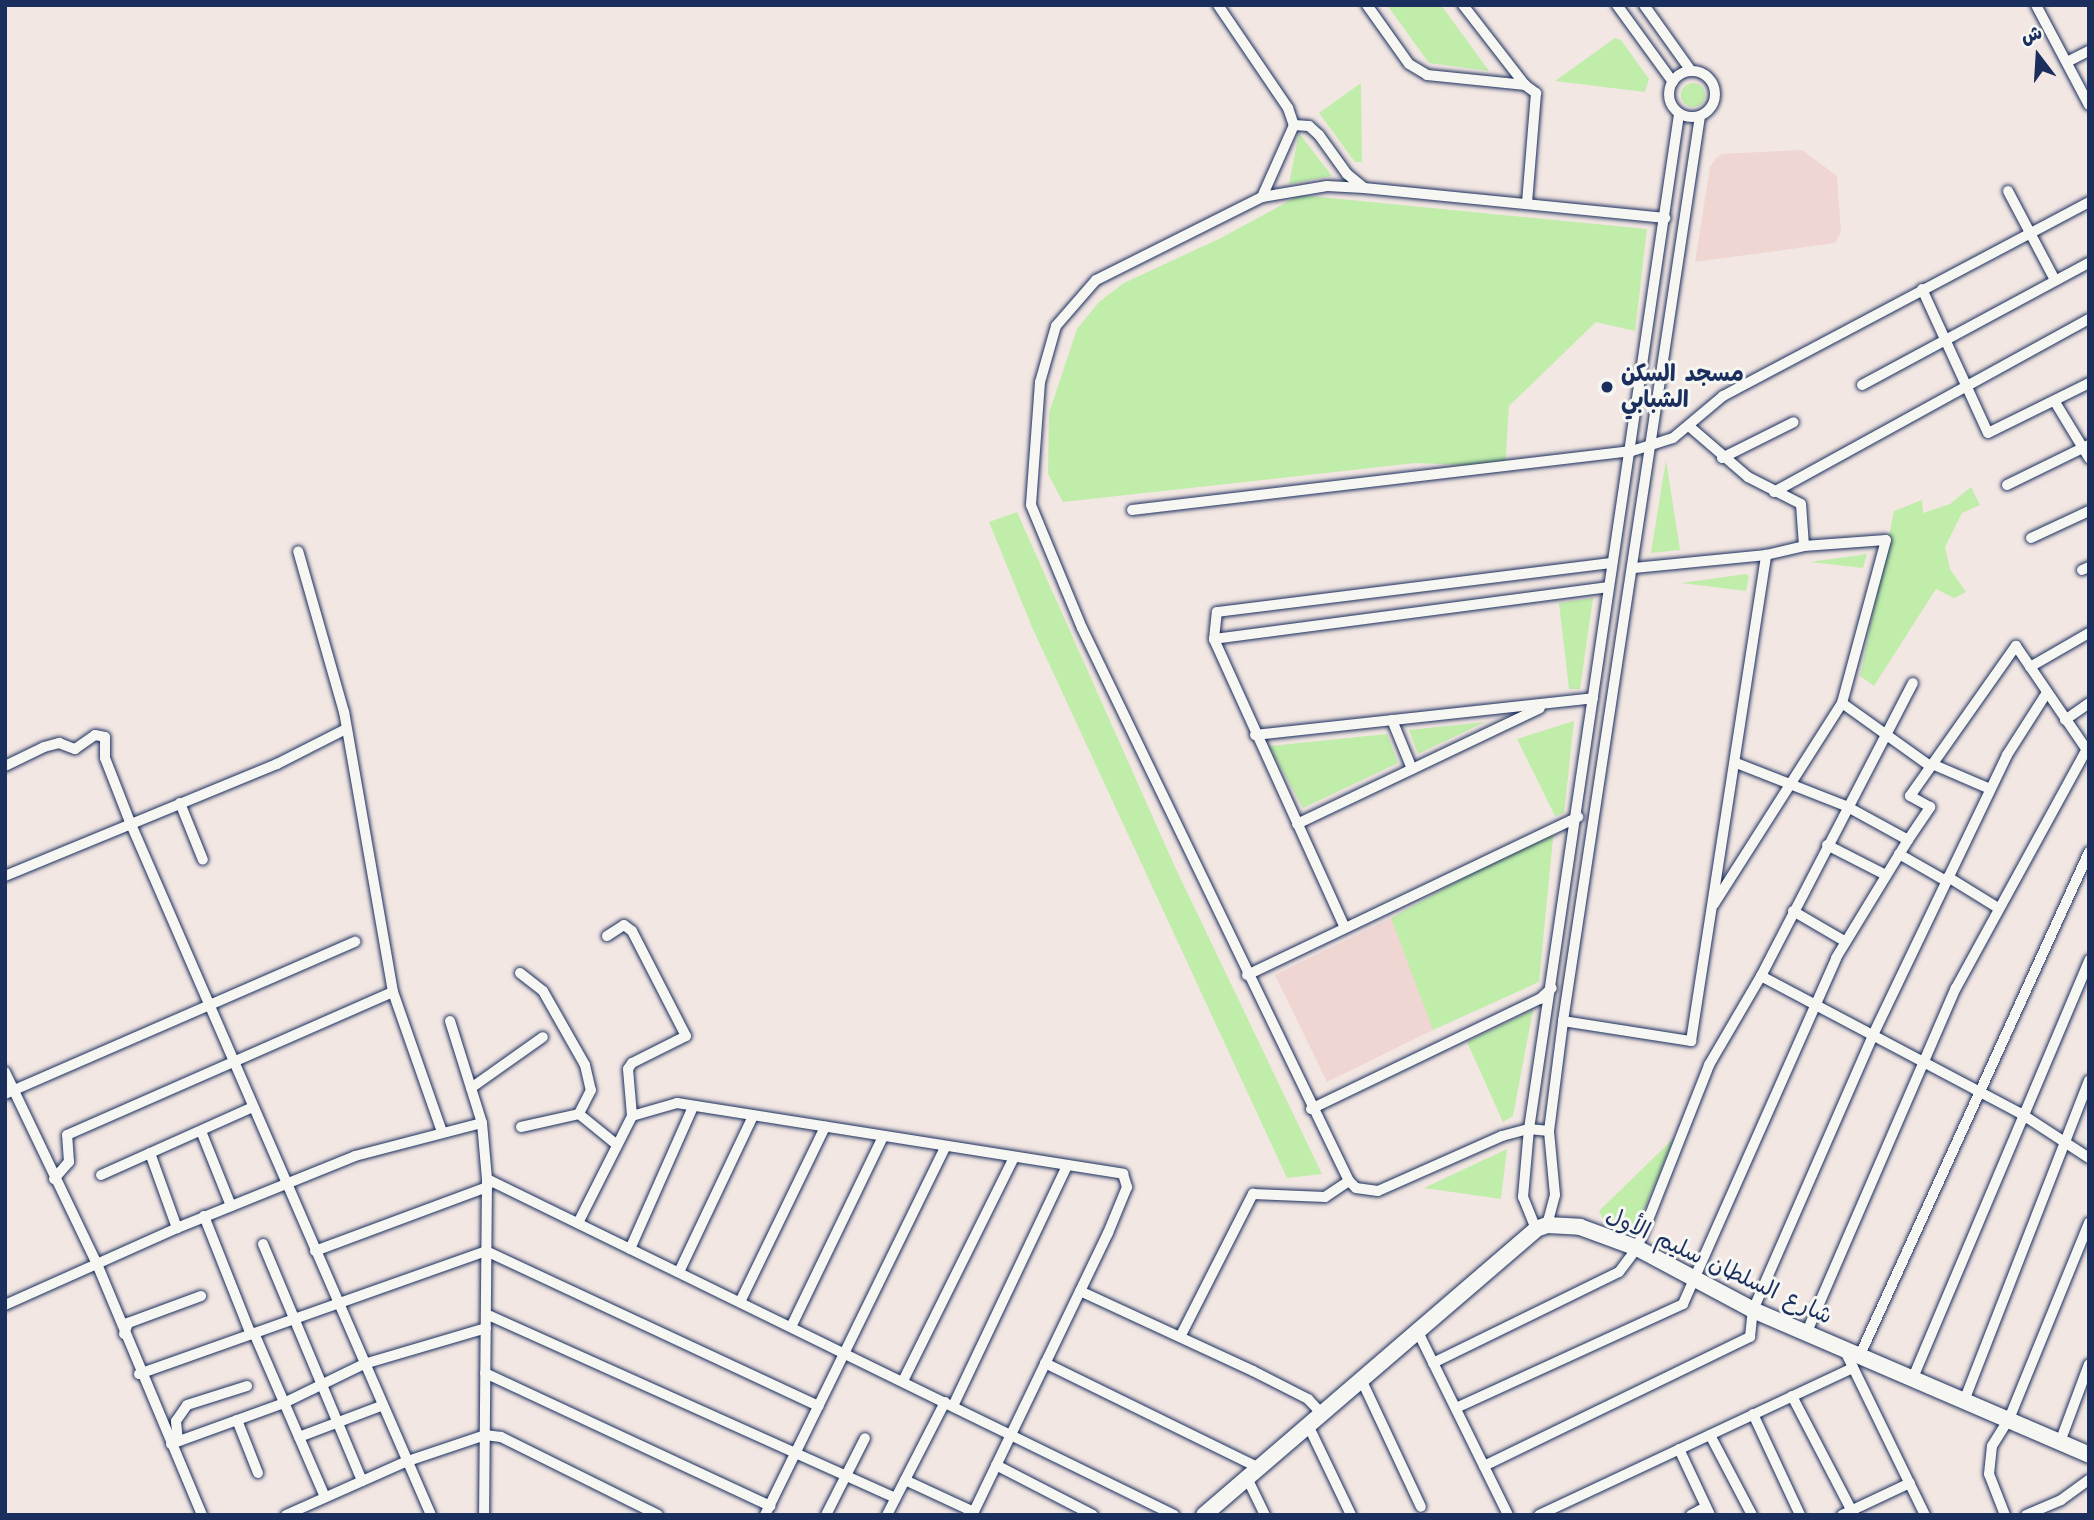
<!DOCTYPE html>
<meta charset="utf-8">
<style>
body{margin:0}
#map{position:relative;width:2094px;height:1520px;overflow:hidden;background:#f3e7e3;font-family:"Architects Daughter","Playpen Sans Arabic",sans-serif}
div>[style]{position:absolute}
[style*='--x']{left:calc(var(--x)*1px);top:calc(var(--y)*1px);width:calc(var(--w)*1px);rotate:calc(var(--a)*1deg)}
.built>*{inset:0;background:#f0d6d2}
.green>*{inset:0;background:#c0edaa}
.round{border-radius:50%}
.roads{filter:drop-shadow(0 0 2px #1b2f5e) drop-shadow(0 0 2px #1b2f5e)}
.street>*{height:10px;margin:-5px;padding:0 5px;transform-origin:5px;border-radius:5px;background:#f6f6f2}
.street>.ring{margin:-5px;padding:0;box-sizing:content-box;background:none;border:10px solid #f6f6f2;border-radius:50%}
.secondary>*{height:16px;margin:-8px;padding:0 8px;transform-origin:8px;border-radius:8px;background:#f6f6f2}
.dots>*{width:19px;height:19px;translate:-50% -50%;box-sizing:border-box;border:4px solid #f6f6f2;border-radius:50%}
span{translate:-50% -50%;white-space:nowrap;text-align:center;line-height:1.15;-webkit-text-stroke:6px #f6f6f2;paint-order:stroke}
.poi-label{font-size:23px;color:#1b2f5e;font-weight:700}
.left{translate:0 -50%;text-align:left}
.street-label{font-size:23px;color:#1b2f5e}
.frame{position:absolute;inset:0;border:7px solid #1b2f5e;pointer-events:none}
.north{position:absolute;left:2003px;top:21px;width:70px;height:70px;-webkit-text-stroke:5px #f6f6f2;paint-order:stroke;rotate:343deg;font-size:19px;font-weight:700;line-height:28px;text-align:center;color:#1b2f5e}
.north::after{content:'';display:block;margin:auto;width:24px;height:32px;background:#1b2f5e;clip-path:polygon(50% 0,100% 100%,50% 72%,0 100%)}
</style>
<div id="map">
<div class="built">
<i style="clip-path:polygon(1802px 150px,1837px 176px,1841px 232px,1835px 243px,1695px 262px,1710px 167px,1716px 158px,1722px 154px)"></i>
<i style="clip-path:polygon(1391px 918px,1443px 1025px,1327px 1082px,1275px 975px)"></i>
</div>
<div class="green">
<i style="clip-path:polygon(1387px 5px,1441px 5px,1489px 71px,1429px 63px)"></i>
<i style="clip-path:polygon(1615px 38px,1621px 40px,1649px 79px,1645px 92px,1555px 81px)"></i>
<i class="round" style="left:1681px;top:83px;width:24px;height:24px"></i>
<i style="clip-path:polygon(1361px 83px,1362px 162px,1355px 162px,1319px 113px)"></i>
<i style="clip-path:polygon(1299px 133px,1332px 176px,1289px 184px)"></i>
<i style="clip-path:polygon(1300px 195px,1647px 229px,1635px 331px,1596px 322px,1509px 406px,1505px 467px,1416px 463px,1063px 502px,1048px 474px,1049px 413px,1077px 329px,1099px 302px,1124px 283px,1221px 238px)"></i>
<i style="clip-path:polygon(1666px 460px,1680px 550px,1651px 553px)"></i>
<i style="clip-path:polygon(1971px 487px,1980px 505px,1962px 513px,1945px 547px,1950px 569px,1966px 592px,1954px 598px,1936px 589px,1874px 686px,1860px 676px,1894px 511px,1922px 500px,1923px 513px,1950px 504px)"></i>
<i style="clip-path:polygon(1017px 512px,1175px 867px,1322px 1174px,1287px 1178px,1032px 627px,989px 522px)"></i>
<i style="clip-path:polygon(1867px 554px,1863px 568px,1810px 562px)"></i>
<i style="clip-path:polygon(1746px 574px,1749px 576px,1746px 591px,1681px 583px)"></i>
<i style="clip-path:polygon(1593px 598px,1580px 689px,1569px 689px,1559px 603px)"></i>
<i style="clip-path:polygon(1574px 721px,1564px 813px,1555px 816px,1517px 739px)"></i>
<i style="clip-path:polygon(1485px 722px,1418px 754px,1409px 730px)"></i>
<i style="clip-path:polygon(1387px 734px,1398px 763px,1303px 808px,1269px 746px)"></i>
<i style="clip-path:polygon(1554px 828px,1539px 982px,1433px 1030px,1391px 918px)"></i>
<i style="clip-path:polygon(1533px 1010px,1513px 1116px,1503px 1122px,1467px 1042px)"></i>
<i style="clip-path:polygon(1674px 1138px,1633px 1236px,1603px 1219px,1599px 1211px)"></i>
<i style="clip-path:polygon(1507px 1149px,1501px 1199px,1424px 1188px)"></i>
</div>
<div class="roads">
<div class="street">
<i style="--x:1218;--y:5;--w:125;--a:55.8"></i>
<i style="--x:1288;--y:108;--w:18;--a:71"></i>
<i style="--x:1294;--y:125;--w:15;--a:4"></i>
<i style="--x:1309;--y:126;--w:13;--a:42"></i>
<i style="--x:1319;--y:135;--w:48;--a:54.3"></i>
<i style="--x:1347;--y:174;--w:22;--a:39"></i>
<i style="--x:1364;--y:188;--w:303;--a:5.7"></i>
<i style="--x:1367;--y:5;--w:72;--a:54.6"></i>
<i style="--x:1409;--y:64;--w:21;--a:31"></i>
<i style="--x:1427;--y:75;--w:99;--a:5.8"></i>
<i style="--x:1525;--y:85;--w:14;--a:36"></i>
<i style="--x:1536;--y:93;--w:110;--a:94.7"></i>
<i style="--x:1463;--y:5;--w:101;--a:52.2"></i>
<i style="--x:1617;--y:5;--w:95;--a:54"></i>
<i style="--x:1644;--y:5;--w:81;--a:54.5"></i>
<i style="--x:2036;--y:5;--w:113;--a:62.1"></i>
<i style="--x:2067;--y:62;--w:25;--a:-27"></i>
<i class="ring" style="left:1669px;top:71px;width:36px;height:36px"></i>
<i style="--x:1364;--y:188;--w:37;--a:-177"></i>
<i style="--x:1327;--y:186;--w:66;--a:170.4"></i>
<i style="--x:1262;--y:197;--w:186;--a:153.4"></i>
<i style="--x:1096;--y:280;--w:61;--a:131"></i>
<i style="--x:1056;--y:326;--w:58;--a:105.9"></i>
<i style="--x:1040;--y:382;--w:123;--a:94.2"></i>
<i style="--x:1031;--y:505;--w:133;--a:67.5"></i>
<i style="--x:1082;--y:628;--w:614;--a:64.23"></i>
<i style="--x:1349;--y:1181;--w:10;--a:45"></i>
<i style="--x:1356;--y:1188;--w:22;--a:8"></i>
<i style="--x:1378;--y:1191;--w:136;--a:-23.9"></i>
<i style="--x:1502;--y:1136;--w:28;--a:-15"></i>
<i style="--x:1529;--y:1129;--w:20;--a:6"></i>
<i style="--x:2008;--y:191;--w:101;--a:62.2"></i>
<i style="--x:1262;--y:197;--w:79;--a:-66"></i>
<i style="--x:1922;--y:289;--w:158;--a:65.4"></i>
<i style="--x:1988;--y:433;--w:113;--a:-26.3"></i>
<i style="--x:1862;--y:385;--w:258;--a:-28.3"></i>
<i style="--x:2055;--y:402;--w:66;--a:58.7"></i>
<i style="--x:1690;--y:427;--w:77;--a:40.8"></i>
<i style="--x:1748;--y:477;--w:59;--a:27"></i>
<i style="--x:1801;--y:504;--w:42;--a:85.9"></i>
<i style="--x:1804;--y:546;--w:82;--a:-4.2"></i>
<i style="--x:1886;--y:540;--w:169;--a:105.1"></i>
<i style="--x:1842;--y:703;--w:108;--a:35.6"></i>
<i style="--x:1722;--y:458;--w:80;--a:-26.6"></i>
<i style="--x:2007;--y:485;--w:91;--a:-26"></i>
<i style="--x:1774;--y:492;--w:359;--a:-28.8"></i>
<i style="--x:1132;--y:510;--w:503;--a:-6.73"></i>
<i style="--x:1632;--y:451;--w:43;--a:-17.6"></i>
<i style="--x:1673;--y:438;--w:65;--a:-40"></i>
<i style="--x:1723;--y:396;--w:414;--a:-27.9"></i>
<i style="--x:2031;--y:538;--w:64;--a:-25"></i>
<i style="--x:1634;--y:568;--w:133;--a:-5.6"></i>
<i style="--x:1766;--y:555;--w:39;--a:-13"></i>
<i style="--x:2082;--y:570;--w:8;--a:-23"></i>
<i style="--x:1214;--y:639;--w:397;--a:-7.5"></i>
<i style="--x:2030;--y:667;--w:68;--a:-30"></i>
<i style="--x:1392;--y:720;--w:53;--a:67.8"></i>
<i style="--x:2065;--y:720;--w:29;--a:-35"></i>
<i style="--x:1255;--y:735;--w:340;--a:-6.2"></i>
<i style="--x:1932;--y:764;--w:63;--a:23.3"></i>
<i style="--x:5;--y:766;--w:43;--a:-26"></i>
<i style="--x:44;--y:747;--w:16;--a:-15"></i>
<i style="--x:59;--y:743;--w:17;--a:21"></i>
<i style="--x:75;--y:749;--w:24;--a:-35"></i>
<i style="--x:95;--y:735;--w:10;--a:11"></i>
<i style="--x:105;--y:737;--w:21;--a:90"></i>
<i style="--x:105;--y:758;--w:69;--a:68.7"></i>
<i style="--x:130;--y:822;--w:756;--a:66.52"></i>
<i style="--x:180;--y:803;--w:61;--a:68"></i>
<i style="--x:1297;--y:824;--w:269;--a:-25.5"></i>
<i style="--x:1908;--y:840;--w:40;--a:-56"></i>
<i style="--x:1930;--y:807;--w:23;--a:-151"></i>
<i style="--x:1910;--y:796;--w:184;--a:-54.8"></i>
<i style="--x:2016;--y:646;--w:130;--a:55.7"></i>
<i style="--x:1827;--y:845;--w:66;--a:27"></i>
<i style="--x:1899;--y:854;--w:54;--a:29.9"></i>
<i style="--x:5;--y:876;--w:294;--a:-22.4"></i>
<i style="--x:277;--y:764;--w:77;--a:-26.9"></i>
<i style="--x:1948;--y:877;--w:59;--a:31.8"></i>
<i style="--x:1714;--y:904;--w:238;--a:-57.5"></i>
<i style="--x:1793;--y:911;--w:61;--a:30.3"></i>
<i style="--x:1345;--y:928;--w:317;--a:-114.4"></i>
<i style="--x:1214;--y:639;--w:27;--a:-84"></i>
<i style="--x:1217;--y:612;--w:398;--a:-7.1"></i>
<i style="--x:607;--y:936;--w:20;--a:-33"></i>
<i style="--x:624;--y:925;--w:10;--a:37"></i>
<i style="--x:632;--y:931;--w:118;--a:62.8"></i>
<i style="--x:686;--y:1036;--w:60;--a:153.4"></i>
<i style="--x:632;--y:1063;--w:7;--a:124"></i>
<i style="--x:628;--y:1069;--w:47;--a:85.1"></i>
<i style="--x:520;--y:973;--w:29;--a:38"></i>
<i style="--x:543;--y:991;--w:85;--a:60.4"></i>
<i style="--x:585;--y:1065;--w:26;--a:77"></i>
<i style="--x:591;--y:1090;--w:27;--a:117"></i>
<i style="--x:1247;--y:975;--w:367;--a:-25.5"></i>
<i style="--x:1761;--y:976;--w:293;--a:27.9"></i>
<i style="--x:2020;--y:1113;--w:82;--a:33.1"></i>
<i style="--x:393;--y:992;--w:148;--a:70.7"></i>
<i style="--x:450;--y:1021;--w:107;--a:72.6"></i>
<i style="--x:482;--y:1123;--w:56;--a:84.9"></i>
<i style="--x:487;--y:1179;--w:336;--a:90.5"></i>
<i style="--x:1563;--y:1021;--w:130;--a:8.9"></i>
<i style="--x:1691;--y:1041;--w:492;--a:-81.2"></i>
<i style="--x:5;--y:1072;--w:213;--a:64.4"></i>
<i style="--x:97;--y:1264;--w:272;--a:67.3"></i>
<i style="--x:471;--y:1088;--w:88;--a:-35.3"></i>
<i style="--x:5;--y:1094;--w:382;--a:-23.5"></i>
<i style="--x:1311;--y:1109;--w:254;--a:-25.7"></i>
<i style="--x:1540;--y:999;--w:16;--a:-43"></i>
<i style="--x:521;--y:1127;--w:59;--a:-12.6"></i>
<i style="--x:579;--y:1114;--w:49;--a:39.2"></i>
<i style="--x:201;--y:1131;--w:81;--a:68.2"></i>
<i style="--x:150;--y:1153;--w:80;--a:70.2"></i>
<i style="--x:101;--y:1175;--w:167;--a:-24.1"></i>
<i style="--x:54;--y:1179;--w:23;--a:-49"></i>
<i style="--x:69;--y:1162;--w:27;--a:-94"></i>
<i style="--x:67;--y:1135;--w:356;--a:-23.7"></i>
<i style="--x:393;--y:992;--w:284;--a:-99.9"></i>
<i style="--x:344;--y:712;--w:167;--a:-105.9"></i>
<i style="--x:487;--y:1179;--w:765;--a:26.06"></i>
<i style="--x:204;--y:1216;--w:125;--a:68.4"></i>
<i style="--x:250;--y:1332;--w:4;--a:14"></i>
<i style="--x:254;--y:1333;--w:179;--a:66.6"></i>
<i style="--x:578;--y:1223;--w:120;--a:-63.2"></i>
<i style="--x:632;--y:1116;--w:47;--a:-16.1"></i>
<i style="--x:677;--y:1103;--w:452;--a:9"></i>
<i style="--x:1123;--y:1174;--w:14;--a:73"></i>
<i style="--x:1127;--y:1187;--w:50;--a:112.4"></i>
<i style="--x:1108;--y:1233;--w:313;--a:115.7"></i>
<i style="--x:1547;--y:1225;--w:31;--a:-75"></i>
<i style="--x:1555;--y:1195;--w:64;--a:-95.4"></i>
<i style="--x:1549;--y:1131;--w:111;--a:-82.7"></i>
<i style="--x:1563;--y:1021;--w:915;--a:-81.39"></i>
<i style="--x:1536;--y:1229;--w:35;--a:-112"></i>
<i style="--x:1523;--y:1197;--w:68;--a:-85"></i>
<i style="--x:1529;--y:1129;--w:1026;--a:-81.59"></i>
<i style="--x:263;--y:1244;--w:257;--a:67.3"></i>
<i style="--x:630;--y:1249;--w:155;--a:-66.1"></i>
<i style="--x:315;--y:1251;--w:184;--a:-20.4"></i>
<i style="--x:679;--y:1272;--w:170;--a:-64.6"></i>
<i style="--x:1080;--y:1291;--w:191;--a:24.8"></i>
<i style="--x:1253;--y:1371;--w:62;--a:27"></i>
<i style="--x:1308;--y:1399;--w:18;--a:47"></i>
<i style="--x:740;--y:1302;--w:195;--a:-64.1"></i>
<i style="--x:5;--y:1305;--w:188;--a:-24.1"></i>
<i style="--x:177;--y:1228;--w:192;--a:-22"></i>
<i style="--x:355;--y:1156;--w:131;--a:-14.6"></i>
<i style="--x:486;--y:1314;--w:449;--a:24.2"></i>
<i style="--x:791;--y:1327;--w:211;--a:-64.2"></i>
<i style="--x:1417;--y:1330;--w:206;--a:63.8"></i>
<i style="--x:124;--y:1334;--w:12;--a:-70"></i>
<i style="--x:128;--y:1323;--w:78;--a:-20.3"></i>
<i style="--x:1806;--y:1334;--w:377;--a:-66.6"></i>
<i style="--x:1956;--y:988;--w:270;--a:-61.3"></i>
<i style="--x:1180;--y:1337;--w:161;--a:-63"></i>
<i style="--x:1253;--y:1194;--w:72;--a:2.4"></i>
<i style="--x:1325;--y:1197;--w:29;--a:-34"></i>
<i style="--x:1845;--y:1351;--w:182;--a:64"></i>
<i style="--x:1859;--y:1357;--w:555;--a:-65.51"></i>
<i style="--x:1045;--y:1363;--w:238;--a:26.1"></i>
<i style="--x:1433;--y:1363;--w:207;--a:-26.1"></i>
<i style="--x:1619;--y:1272;--w:30;--a:-53"></i>
<i style="--x:1637;--y:1248;--w:197;--a:-68.5"></i>
<i style="--x:1709;--y:1065;--w:103;--a:-59.7"></i>
<i style="--x:1761;--y:976;--w:330;--a:-62.6"></i>
<i style="--x:485;--y:1373;--w:315;--a:25"></i>
<i style="--x:139;--y:1374;--w:368;--a:-19.5"></i>
<i style="--x:486;--y:1251;--w:367;--a:25"></i>
<i style="--x:1361;--y:1379;--w:141;--a:64.9"></i>
<i style="--x:1912;--y:1380;--w:456;--a:-67.1"></i>
<i style="--x:903;--y:1381;--w:248;--a:-63.6"></i>
<i style="--x:1792;--y:1396;--w:134;--a:62.5"></i>
<i style="--x:1964;--y:1401;--w:344;--a:-68.7"></i>
<i style="--x:953;--y:1406;--w:266;--a:-64.6"></i>
<i style="--x:1456;--y:1408;--w:250;--a:-24.6"></i>
<i style="--x:1683;--y:1304;--w:378;--a:-66.1"></i>
<i style="--x:1836;--y:958;--w:138;--a:-58.6"></i>
<i style="--x:1908;--y:840;--w:71;--a:-151.3"></i>
<i style="--x:1846;--y:806;--w:118;--a:-158.6"></i>
<i style="--x:1753;--y:1414;--w:111;--a:65"></i>
<i style="--x:237;--y:1420;--w:57;--a:68.4"></i>
<i style="--x:1307;--y:1423;--w:102;--a:64.4"></i>
<i style="--x:1710;--y:1435;--w:90;--a:62.3"></i>
<i style="--x:299;--y:1437;--w:88;--a:-20.7"></i>
<i style="--x:178;--y:1441;--w:20;--a:-96"></i>
<i style="--x:176;--y:1421;--w:19;--a:-55"></i>
<i style="--x:187;--y:1405;--w:63;--a:-17.6"></i>
<i style="--x:2060;--y:1442;--w:83;--a:-69.6"></i>
<i style="--x:171;--y:1444;--w:120;--a:-19.9"></i>
<i style="--x:284;--y:1403;--w:89;--a:-26"></i>
<i style="--x:364;--y:1364;--w:127;--a:-16.4"></i>
<i style="--x:1679;--y:1449;--w:73;--a:64.8"></i>
<i style="--x:996;--y:1465;--w:109;--a:27.3"></i>
<i style="--x:1484;--y:1466;--w:296;--a:-25.9"></i>
<i style="--x:1750;--y:1337;--w:27;--a:-84"></i>
<i style="--x:1753;--y:1310;--w:298;--a:-66.4"></i>
<i style="--x:1872;--y:1037;--w:313;--a:-64.4"></i>
<i style="--x:2007;--y:755;--w:72;--a:-57.4"></i>
<i style="--x:1247;--y:1478;--w:41;--a:64.1"></i>
<i style="--x:905;--y:1480;--w:76;--a:24.9"></i>
<i style="--x:286;--y:1515;--w:130;--a:-24"></i>
<i style="--x:405;--y:1462;--w:84;--a:-18.6"></i>
<i style="--x:485;--y:1435;--w:16;--a:7"></i>
<i style="--x:501;--y:1437;--w:175;--a:26.4"></i>
<i style="--x:765;--y:1515;--w:411;--a:-63.9"></i>
<i style="--x:826;--y:1515;--w:86;--a:-63.1"></i>
<i style="--x:887;--y:1515;--w:127;--a:-62.8"></i>
<i style="--x:1539;--y:1515;--w:347;--a:-25.1"></i>
<i style="--x:1691;--y:1515;--w:17;--a:-28"></i>
<i style="--x:1842;--y:1515;--w:75;--a:-25.2"></i>
<i style="--x:2005;--y:1515;--w:44;--a:-111.3"></i>
<i style="--x:1989;--y:1474;--w:28;--a:-84"></i>
<i style="--x:1992;--y:1446;--w:32;--a:-58"></i>
<i style="--x:2009;--y:1419;--w:212;--a:-67.8"></i>
<i style="--x:2026;--y:1515;--w:38;--a:-23"></i>
<i style="--x:2061;--y:1500;--w:34;--a:-36"></i>
</div>
<div class="secondary">
<i style="--x:1204;--y:1515;--w:438;--a:-40.7"></i>
<i style="--x:1536;--y:1229;--w:12;--a:-20"></i>
<i style="--x:1547;--y:1225;--w:33;--a:3"></i>
<i style="--x:1580;--y:1227;--w:61;--a:20.2"></i>
<i style="--x:1637;--y:1248;--w:132;--a:28.1"></i>
<i style="--x:1753;--y:1310;--w:366;--a:23.3"></i>
</div>
</div>
<div class="dots">
<i style="left:1607px;top:387px;background:#1b2f5e"></i>
</div>
<div class="poi-label">
<span class="left" style="left:1621px;top:387px">مسجد السكن<br>الشبابي</span>
</div>
<div class="street-label">
<span style="left:1719px;top:1266px;rotate:25deg">شارع السلطان سليم الأول</span>
</div>
<div class="frame"></div>
<div class="north">ش</div>
</div>
